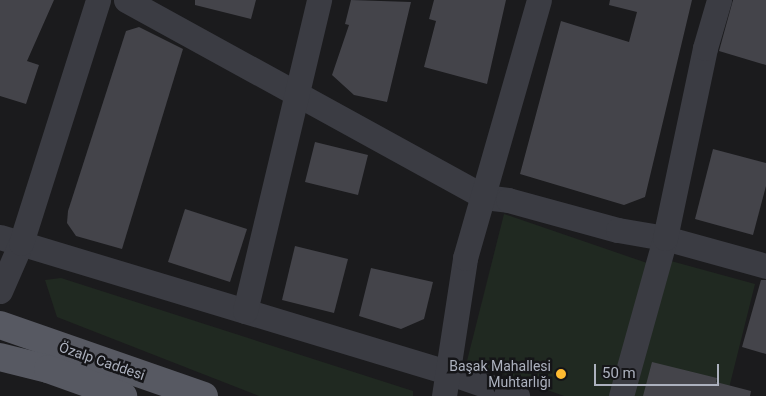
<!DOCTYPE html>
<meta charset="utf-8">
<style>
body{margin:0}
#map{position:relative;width:766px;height:396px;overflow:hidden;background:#1b1b1d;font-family:Roboto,sans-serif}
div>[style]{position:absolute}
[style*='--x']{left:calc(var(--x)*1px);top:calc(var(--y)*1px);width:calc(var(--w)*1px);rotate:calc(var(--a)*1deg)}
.green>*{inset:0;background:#202921}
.building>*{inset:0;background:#44444a}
.minor>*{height:25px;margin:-12.5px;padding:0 12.5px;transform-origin:12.5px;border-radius:12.5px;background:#3b3c43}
.major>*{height:28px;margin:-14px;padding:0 14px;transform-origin:14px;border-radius:14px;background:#575962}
.dots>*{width:14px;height:14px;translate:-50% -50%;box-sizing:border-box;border:2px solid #151518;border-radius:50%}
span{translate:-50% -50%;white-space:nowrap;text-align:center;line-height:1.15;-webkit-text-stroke:5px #151518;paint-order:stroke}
.street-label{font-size:14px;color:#acb1be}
.poi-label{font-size:14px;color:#acb1be}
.right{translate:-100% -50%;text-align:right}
.scale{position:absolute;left:594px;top:364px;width:125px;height:22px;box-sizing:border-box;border:2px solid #acb1be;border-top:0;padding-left:6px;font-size:15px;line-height:18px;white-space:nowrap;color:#acb1be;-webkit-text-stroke:4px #151518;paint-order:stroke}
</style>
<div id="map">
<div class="green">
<i style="clip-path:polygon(504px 214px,650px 264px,613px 396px,564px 396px,467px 361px)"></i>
<i style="clip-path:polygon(671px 261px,755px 284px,727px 396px,631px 396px)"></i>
<i style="clip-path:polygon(61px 278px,413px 391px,413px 396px,259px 396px,57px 317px,45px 280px)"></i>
</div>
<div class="building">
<i style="clip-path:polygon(0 0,54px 0,27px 61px,39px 65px,26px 104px,0 96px)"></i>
<i style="clip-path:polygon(195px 0,256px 0,251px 19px,195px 5px)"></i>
<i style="clip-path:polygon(351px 0,411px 2px,387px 102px,354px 95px,332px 75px,349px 25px,345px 24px)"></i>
<i style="clip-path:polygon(434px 0,506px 0,487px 84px,424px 67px,436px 21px,429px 19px)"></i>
<i style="clip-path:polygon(610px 0,692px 0,645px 197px,624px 205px,520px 174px,561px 21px,629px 42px,637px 12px,609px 5px)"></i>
<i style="clip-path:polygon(733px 0,766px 0,766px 65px,719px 51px)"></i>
<i style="clip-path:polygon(139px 27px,183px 49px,122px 249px,76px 236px,67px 223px,68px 211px,126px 31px)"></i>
<i style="clip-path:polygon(315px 142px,368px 155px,358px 195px,305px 182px)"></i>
<i style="clip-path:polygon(713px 149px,766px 163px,766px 186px,753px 235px,695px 219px)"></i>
<i style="clip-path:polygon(185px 209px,247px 229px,230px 282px,168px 262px)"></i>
<i style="clip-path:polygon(295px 246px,348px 259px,334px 313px,282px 300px)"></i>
<i style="clip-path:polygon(371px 268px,433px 282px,424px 319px,401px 329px,359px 316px)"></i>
<i style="clip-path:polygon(761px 280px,766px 280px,766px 354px,742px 347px)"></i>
<i style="clip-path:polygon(652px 362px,717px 378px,716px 382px,751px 391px,750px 396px,643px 396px)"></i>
</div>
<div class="minor">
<i style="--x:126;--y:0;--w:409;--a:28.8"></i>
<i style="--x:484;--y:197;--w:24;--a:7"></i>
<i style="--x:508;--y:200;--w:114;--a:15.3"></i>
<i style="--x:618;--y:230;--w:48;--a:9.7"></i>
<i style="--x:665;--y:238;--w:105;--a:15.5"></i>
<i style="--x:0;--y:237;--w:470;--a:16.8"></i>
<i style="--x:450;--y:373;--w:71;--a:18.9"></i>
<i style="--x:0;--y:291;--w:52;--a:-66.4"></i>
<i style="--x:21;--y:243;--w:255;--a:-72.4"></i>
<i style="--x:245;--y:311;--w:320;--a:-76.6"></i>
<i style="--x:444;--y:396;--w:140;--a:-81.3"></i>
<i style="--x:465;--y:258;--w:268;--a:-74"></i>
<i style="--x:621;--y:396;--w:164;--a:-74.4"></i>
<i style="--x:665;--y:238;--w:194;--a:-78.1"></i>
<i style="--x:705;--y:48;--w:50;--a:-73.7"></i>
</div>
<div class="major">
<i style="--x:0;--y:325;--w:216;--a:19.2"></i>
<i style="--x:0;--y:357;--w:49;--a:14"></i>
<i style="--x:48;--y:369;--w:80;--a:19.8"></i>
</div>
<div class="dots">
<i style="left:561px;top:374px;background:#ffbb31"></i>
</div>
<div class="street-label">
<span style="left:102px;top:361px;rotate:19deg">Özalp Caddesi</span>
</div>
<div class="poi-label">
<span class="right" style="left:551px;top:374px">Başak Mahallesi<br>Muhtarlığı</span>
</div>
<div class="scale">50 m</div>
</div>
